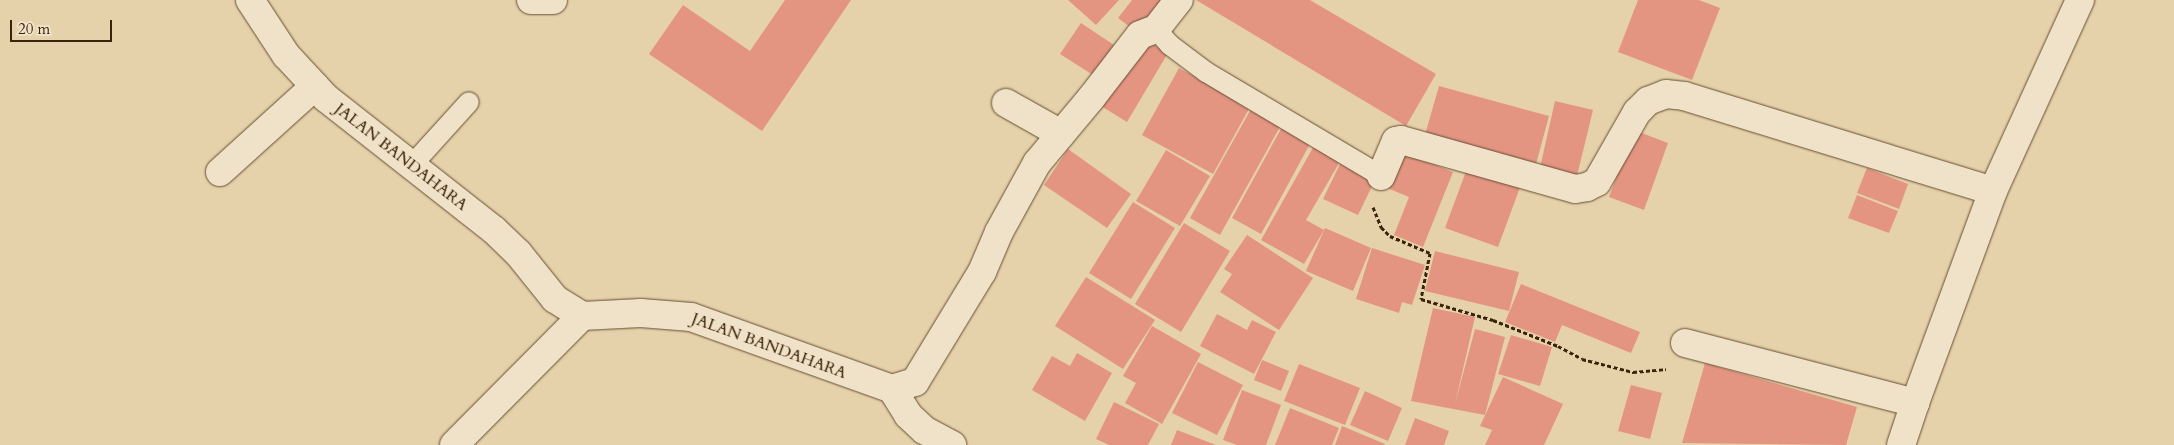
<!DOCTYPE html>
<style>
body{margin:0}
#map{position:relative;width:2174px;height:445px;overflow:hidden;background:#e6d2aa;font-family:Cardo,serif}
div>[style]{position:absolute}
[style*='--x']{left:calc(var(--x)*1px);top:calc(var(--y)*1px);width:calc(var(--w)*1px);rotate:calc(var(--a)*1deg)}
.building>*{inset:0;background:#e49582}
.path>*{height:3px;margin-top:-1.5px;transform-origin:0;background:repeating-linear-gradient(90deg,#3b220a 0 4px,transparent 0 6.5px)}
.roads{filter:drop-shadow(0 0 1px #664e32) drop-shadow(0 0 1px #664e32)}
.service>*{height:20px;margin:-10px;padding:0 10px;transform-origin:10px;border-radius:10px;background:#efe2c8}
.minor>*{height:28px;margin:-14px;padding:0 14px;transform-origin:14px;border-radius:14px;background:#efe2c8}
span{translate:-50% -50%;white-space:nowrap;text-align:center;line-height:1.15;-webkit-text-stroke:4.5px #efe2c8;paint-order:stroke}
.street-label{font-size:16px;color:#3b220a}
.scale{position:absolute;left:10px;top:20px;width:102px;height:22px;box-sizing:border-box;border:2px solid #3b220a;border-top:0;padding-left:6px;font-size:15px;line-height:18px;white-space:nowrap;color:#3b220a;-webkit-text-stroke:4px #efe2c8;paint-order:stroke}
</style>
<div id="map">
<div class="building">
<i style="clip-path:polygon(785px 0,851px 0,762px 131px,649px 54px,683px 5px,750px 51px)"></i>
<i style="clip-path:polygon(1068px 0,1119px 0,1096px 25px)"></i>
<i style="clip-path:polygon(1132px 0,1162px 0,1138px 33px,1118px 18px)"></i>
<i style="clip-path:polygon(1196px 0,1310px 0,1436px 74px,1406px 126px)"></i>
<i style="clip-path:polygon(1638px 0,1699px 0,1720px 8px,1692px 80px,1618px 52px)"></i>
<i style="clip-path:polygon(1081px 23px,1114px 45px,1093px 75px,1060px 54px)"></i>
<i style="clip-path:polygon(1141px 38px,1168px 53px,1127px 122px,1101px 106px)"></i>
<i style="clip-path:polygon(1179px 68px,1250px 107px,1213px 174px,1142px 135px)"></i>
<i style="clip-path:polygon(1439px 86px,1549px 116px,1535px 168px,1424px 138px)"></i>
<i style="clip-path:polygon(1555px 101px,1593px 110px,1576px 180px,1539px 172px)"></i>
<i style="clip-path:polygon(1251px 109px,1281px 125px,1220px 235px,1190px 218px)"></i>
<i style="clip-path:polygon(1282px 127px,1311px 142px,1261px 234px,1232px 218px)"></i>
<i style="clip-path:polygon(1634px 130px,1668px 143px,1644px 210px,1609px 197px)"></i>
<i style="clip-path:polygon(1315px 144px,1342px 158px,1306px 220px,1324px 230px,1304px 264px,1261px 240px)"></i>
<i style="clip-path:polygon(1068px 149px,1131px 194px,1107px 228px,1044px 185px)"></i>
<i style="clip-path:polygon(1395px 149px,1453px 172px,1423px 247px,1394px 235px,1409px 197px,1380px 185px)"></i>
<i style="clip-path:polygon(1166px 150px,1210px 176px,1180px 226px,1136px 201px)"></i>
<i style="clip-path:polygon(1341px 162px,1376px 178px,1358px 215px,1323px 199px)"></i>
<i style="clip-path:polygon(1469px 163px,1522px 182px,1498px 247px,1445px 228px)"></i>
<i style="clip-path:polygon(1867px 168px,1908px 184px,1899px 209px,1857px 193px)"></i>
<i style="clip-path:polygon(1857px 195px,1898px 211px,1889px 233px,1848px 218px)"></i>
<i style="clip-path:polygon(1133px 202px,1175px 228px,1131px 299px,1089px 273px)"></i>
<i style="clip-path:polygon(1184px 223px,1230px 251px,1181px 332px,1135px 304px)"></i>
<i style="clip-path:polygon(1325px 228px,1371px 248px,1353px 291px,1306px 271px)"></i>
<i style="clip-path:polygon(1247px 235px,1313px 278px,1279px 330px,1220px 292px,1232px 274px,1224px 269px)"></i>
<i style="clip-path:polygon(1372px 248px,1425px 265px,1412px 305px,1402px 302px,1399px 313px,1356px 299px)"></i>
<i style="clip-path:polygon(1435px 251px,1519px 272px,1509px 311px,1425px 291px)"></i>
<i style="clip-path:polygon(1086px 277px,1155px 320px,1123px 369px,1055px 326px)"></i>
<i style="clip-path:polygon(1521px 284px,1640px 332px,1631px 353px,1562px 325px,1555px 342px,1505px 322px)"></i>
<i style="clip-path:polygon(1433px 308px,1475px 317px,1455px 404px,1475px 329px,1505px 337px,1485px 415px,1411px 401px)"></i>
<i style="clip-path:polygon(1217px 314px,1247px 330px,1252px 320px,1276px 332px,1254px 374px,1200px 346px)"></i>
<i style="clip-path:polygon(1152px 326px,1201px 354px,1162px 424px,1125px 403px,1136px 383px,1123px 376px)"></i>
<i style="clip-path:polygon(1511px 335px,1552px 347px,1540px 386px,1498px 374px)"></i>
<i style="clip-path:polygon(1077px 353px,1112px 373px,1085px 421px,1032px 390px,1052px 356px,1070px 366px)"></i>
<i style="clip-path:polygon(1262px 360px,1289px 371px,1281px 391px,1254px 380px)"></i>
<i style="clip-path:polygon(1198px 362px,1243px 385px,1217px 435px,1172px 413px)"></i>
<i style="clip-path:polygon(1705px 363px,1857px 407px,1846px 445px,1682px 443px)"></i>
<i style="clip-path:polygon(1299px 364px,1360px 388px,1345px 425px,1284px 401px)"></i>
<i style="clip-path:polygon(1503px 377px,1563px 404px,1544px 445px,1485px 445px,1492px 430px,1480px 426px)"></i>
<i style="clip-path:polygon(1631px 385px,1662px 393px,1650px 439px,1618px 431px)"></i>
<i style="clip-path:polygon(1242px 390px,1281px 405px,1266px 445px,1237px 445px,1223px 440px)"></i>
<i style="clip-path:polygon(1365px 391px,1402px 408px,1388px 441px,1350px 425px)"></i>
<i style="clip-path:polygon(1114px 402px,1159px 424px,1148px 445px,1109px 445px,1096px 439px)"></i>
<i style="clip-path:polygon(1290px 408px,1339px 428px,1332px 445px,1275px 445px)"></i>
<i style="clip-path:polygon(1415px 418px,1449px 431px,1444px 445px,1405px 445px)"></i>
<i style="clip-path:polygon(1342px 426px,1385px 444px,1384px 445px,1335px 445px)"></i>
<i style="clip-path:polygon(1177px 430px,1216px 445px,1171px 445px)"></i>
</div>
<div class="path">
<i style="--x:1373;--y:207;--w:22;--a:68"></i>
<i style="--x:1381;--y:227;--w:13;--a:45"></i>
<i style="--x:1390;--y:236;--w:43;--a:23"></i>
<i style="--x:1430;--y:253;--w:47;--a:101.1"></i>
<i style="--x:1421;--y:299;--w:75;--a:16.3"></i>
<i style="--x:1493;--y:320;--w:70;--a:21.8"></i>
<i style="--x:1558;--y:346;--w:27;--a:28"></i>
<i style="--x:1582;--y:359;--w:53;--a:14.3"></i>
<i style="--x:1633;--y:372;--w:33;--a:-5"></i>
</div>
<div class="roads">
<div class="service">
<i style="--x:1156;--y:29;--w:21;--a:49"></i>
<i style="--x:1170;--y:45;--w:45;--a:36.9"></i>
<i style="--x:1206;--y:72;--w:204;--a:30.7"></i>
<i style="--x:411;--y:166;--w:86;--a:-47.8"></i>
</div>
<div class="minor">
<i style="--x:250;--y:0;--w:66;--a:56.8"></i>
<i style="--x:286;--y:55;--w:59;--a:47.1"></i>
<i style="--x:326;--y:98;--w:214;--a:38.2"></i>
<i style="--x:494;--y:230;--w:33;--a:44"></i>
<i style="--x:518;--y:253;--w:59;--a:51.2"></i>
<i style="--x:555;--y:299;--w:32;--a:32"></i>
<i style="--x:582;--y:316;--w:59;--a:-2.9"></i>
<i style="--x:641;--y:313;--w:50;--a:4.6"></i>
<i style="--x:691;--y:317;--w:214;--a:19.7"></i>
<i style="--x:892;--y:389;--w:24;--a:-17"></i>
<i style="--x:915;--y:382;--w:129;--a:-58.7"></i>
<i style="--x:982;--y:272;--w:43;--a:-67"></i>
<i style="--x:999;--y:232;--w:79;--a:-61.2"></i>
<i style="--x:1037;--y:163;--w:86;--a:-50.2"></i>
<i style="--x:1092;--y:97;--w:78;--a:-52.3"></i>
<i style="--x:1140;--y:35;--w:17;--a:-21"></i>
<i style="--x:1156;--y:29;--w:37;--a:-52"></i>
<i style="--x:531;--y:0;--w:22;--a:0"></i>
<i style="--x:1006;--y:103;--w:63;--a:29.4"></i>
<i style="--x:220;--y:172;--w:128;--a:-42.2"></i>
<i style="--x:1381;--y:176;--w:38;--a:-67"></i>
<i style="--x:1396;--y:141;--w:5;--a:-11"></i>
<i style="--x:1401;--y:140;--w:181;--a:15.7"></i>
<i style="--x:1575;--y:189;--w:12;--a:-9"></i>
<i style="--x:1587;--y:187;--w:11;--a:-27"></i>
<i style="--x:1597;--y:182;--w:81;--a:-60.3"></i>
<i style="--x:1637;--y:112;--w:16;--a:-45"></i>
<i style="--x:1648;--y:101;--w:19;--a:-21"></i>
<i style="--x:1666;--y:94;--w:18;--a:6"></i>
<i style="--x:1684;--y:96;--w:323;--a:17.1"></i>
<i style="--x:1993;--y:191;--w:226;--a:110.2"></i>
<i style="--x:1993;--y:191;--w:210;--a:-65.5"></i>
<i style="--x:1685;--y:343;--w:238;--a:14.6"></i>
<i style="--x:1915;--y:403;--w:44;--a:108.4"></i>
<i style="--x:892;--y:389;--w:31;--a:58"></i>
<i style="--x:908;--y:415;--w:22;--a:43"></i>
<i style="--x:924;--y:430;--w:32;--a:28"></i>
<i style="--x:454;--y:445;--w:182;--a:-45.2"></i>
</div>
</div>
<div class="street-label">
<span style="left:401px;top:157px;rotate:38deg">JALAN BANDAHARA</span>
<span style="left:769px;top:346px;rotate:20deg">JALAN BANDAHARA</span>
</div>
<div class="scale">20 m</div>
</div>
